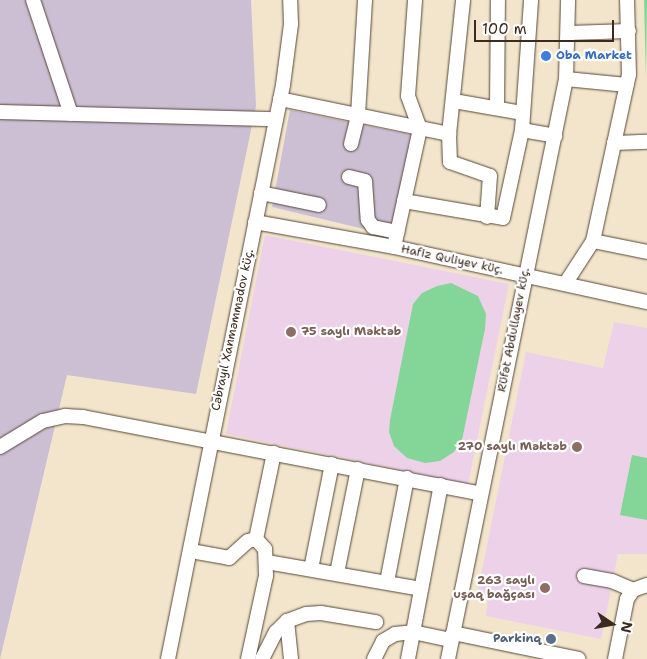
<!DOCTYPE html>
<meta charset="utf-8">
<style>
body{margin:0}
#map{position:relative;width:647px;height:659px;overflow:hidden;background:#f2e5cb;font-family:"Shantell Sans",sans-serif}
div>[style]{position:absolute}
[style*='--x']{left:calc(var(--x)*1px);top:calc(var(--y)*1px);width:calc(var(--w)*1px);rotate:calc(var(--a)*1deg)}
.built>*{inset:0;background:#edd1e9}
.industrial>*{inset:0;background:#ccbfd4}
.green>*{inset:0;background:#83d698}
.roads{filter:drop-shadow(0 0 1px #564638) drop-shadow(0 0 1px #564638)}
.minor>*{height:14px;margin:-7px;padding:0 7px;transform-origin:7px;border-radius:7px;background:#fff}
.dots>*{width:14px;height:14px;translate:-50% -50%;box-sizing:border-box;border:2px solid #fff;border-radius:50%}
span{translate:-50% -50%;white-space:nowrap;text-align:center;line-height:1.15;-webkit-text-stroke:4.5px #fff;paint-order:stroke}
.shop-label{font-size:12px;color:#366cbe;font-weight:700}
.left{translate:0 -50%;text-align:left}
.street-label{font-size:12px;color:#3b2a1e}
.education-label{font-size:12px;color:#785e54;font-weight:700}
.right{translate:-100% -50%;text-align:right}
.service-label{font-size:12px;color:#4e5e75;font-weight:700}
.north{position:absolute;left:587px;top:599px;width:50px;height:50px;-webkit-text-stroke:4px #fff;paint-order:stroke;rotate:102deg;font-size:14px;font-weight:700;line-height:20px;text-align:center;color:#3b2a1e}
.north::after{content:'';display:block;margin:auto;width:18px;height:22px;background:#3b2a1e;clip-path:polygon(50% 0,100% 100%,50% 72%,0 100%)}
.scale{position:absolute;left:474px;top:20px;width:140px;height:22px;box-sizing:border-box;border:2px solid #3b2a1e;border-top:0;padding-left:6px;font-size:15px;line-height:18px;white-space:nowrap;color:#3b2a1e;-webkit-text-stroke:4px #fff;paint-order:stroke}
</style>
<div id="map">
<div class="built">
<i style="clip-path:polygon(265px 235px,509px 284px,468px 484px,226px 434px)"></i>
<i style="clip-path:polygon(614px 322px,647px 328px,647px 554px,618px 554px,601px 639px,486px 616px,488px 598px,477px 596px,526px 352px,603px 368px)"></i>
</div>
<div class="industrial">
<i style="clip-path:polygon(0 0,251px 0,256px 106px,196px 394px,67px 375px,0 659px)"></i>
<i style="clip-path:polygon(290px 110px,413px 135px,389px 235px,272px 207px)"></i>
</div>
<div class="green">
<i style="clip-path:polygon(644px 0,647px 0,646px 78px)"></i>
<i style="clip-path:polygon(451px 283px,478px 296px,486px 314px,485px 329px,462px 440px,454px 452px,440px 461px,425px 463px,407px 458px,394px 446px,389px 432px,390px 420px,413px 304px,422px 293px,437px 286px)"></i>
<i style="clip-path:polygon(632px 455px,647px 458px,647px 520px,620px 515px)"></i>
</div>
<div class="roads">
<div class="minor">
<i style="--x:33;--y:0;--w:120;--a:71.6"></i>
<i style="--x:569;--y:33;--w:60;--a:-1.9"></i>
<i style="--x:566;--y:79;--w:61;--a:5.6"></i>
<i style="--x:280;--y:99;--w:173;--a:11.7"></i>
<i style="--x:449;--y:134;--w:135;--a:-84"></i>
<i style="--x:454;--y:101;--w:70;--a:9.9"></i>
<i style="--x:497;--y:107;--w:107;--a:-89.5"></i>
<i style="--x:0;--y:112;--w:276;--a:1.5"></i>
<i style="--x:522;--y:130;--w:34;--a:10"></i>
<i style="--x:449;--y:134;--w:28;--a:88"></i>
<i style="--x:450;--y:162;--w:42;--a:19.3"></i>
<i style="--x:490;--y:176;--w:41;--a:94.2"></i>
<i style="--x:614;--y:143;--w:33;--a:-2"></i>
<i style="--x:351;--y:144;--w:30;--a:-76"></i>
<i style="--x:358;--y:115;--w:115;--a:-86.5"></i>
<i style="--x:349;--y:177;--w:16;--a:14"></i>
<i style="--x:365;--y:181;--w:39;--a:86"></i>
<i style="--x:368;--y:220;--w:9;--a:54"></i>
<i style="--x:373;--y:227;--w:25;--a:12"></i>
<i style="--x:261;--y:193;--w:59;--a:11.7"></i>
<i style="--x:404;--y:201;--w:100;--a:9.7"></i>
<i style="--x:503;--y:218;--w:90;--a:-77.8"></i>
<i style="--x:522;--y:130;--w:130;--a:-86"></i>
<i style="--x:255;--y:222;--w:141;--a:10.2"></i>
<i style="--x:394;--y:247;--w:259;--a:12.3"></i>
<i style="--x:593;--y:241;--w:55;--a:11.5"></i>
<i style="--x:394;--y:247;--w:121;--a:-77.6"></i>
<i style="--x:420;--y:129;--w:35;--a:-110"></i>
<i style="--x:408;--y:96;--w:96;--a:-85.8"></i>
<i style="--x:565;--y:284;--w:51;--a:-56.9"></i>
<i style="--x:593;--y:241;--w:170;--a:-77.8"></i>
<i style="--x:629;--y:75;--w:75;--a:-91.5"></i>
<i style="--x:0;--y:447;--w:50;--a:-31.2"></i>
<i style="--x:43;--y:421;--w:23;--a:-13"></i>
<i style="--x:65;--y:416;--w:18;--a:3"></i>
<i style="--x:83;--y:417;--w:405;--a:10.9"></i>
<i style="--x:191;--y:551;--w:39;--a:10"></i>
<i style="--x:229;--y:558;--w:25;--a:-42"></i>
<i style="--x:248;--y:541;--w:8;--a:-14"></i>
<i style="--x:267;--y:562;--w:156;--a:9.9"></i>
<i style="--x:311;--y:569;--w:107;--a:-78.7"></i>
<i style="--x:337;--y:573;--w:106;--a:-78.6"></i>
<i style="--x:584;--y:576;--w:28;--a:10"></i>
<i style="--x:612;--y:581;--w:23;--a:23"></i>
<i style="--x:387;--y:582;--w:106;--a:-79.1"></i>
<i style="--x:287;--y:621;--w:38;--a:84"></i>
<i style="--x:453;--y:633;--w:128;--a:11.7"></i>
<i style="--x:168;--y:659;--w:585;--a:-78.67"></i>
<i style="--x:283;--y:85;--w:62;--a:-82.5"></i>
<i style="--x:291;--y:24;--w:24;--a:-92"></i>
<i style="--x:248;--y:659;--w:85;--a:-77.8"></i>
<i style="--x:266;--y:576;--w:27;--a:-92"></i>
<i style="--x:265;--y:549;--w:13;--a:-132"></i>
<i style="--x:256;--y:539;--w:88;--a:-78.2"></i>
<i style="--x:262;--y:659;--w:30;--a:-63"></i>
<i style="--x:276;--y:632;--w:16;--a:-45"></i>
<i style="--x:287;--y:621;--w:20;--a:-20"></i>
<i style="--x:306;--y:614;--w:15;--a:-4"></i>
<i style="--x:321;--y:613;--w:56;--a:9.3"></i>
<i style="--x:374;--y:659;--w:20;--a:-63"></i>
<i style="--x:383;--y:641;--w:14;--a:-30"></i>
<i style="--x:395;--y:634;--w:18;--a:-6"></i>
<i style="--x:413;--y:632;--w:39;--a:12"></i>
<i style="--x:408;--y:659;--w:177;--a:-79.3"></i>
<i style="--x:448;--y:659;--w:592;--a:-78.5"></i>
<i style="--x:566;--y:79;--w:79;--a:-88.5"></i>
<i style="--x:615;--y:659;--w:61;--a:-78.7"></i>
<i style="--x:627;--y:599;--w:11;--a:-56"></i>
<i style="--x:633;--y:590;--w:15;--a:-20"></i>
</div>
</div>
<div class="dots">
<i style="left:546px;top:56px;background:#3f7fe0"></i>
<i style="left:291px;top:332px;background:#8d6e63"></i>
<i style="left:577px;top:447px;background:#8d6e63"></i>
<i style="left:545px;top:588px;background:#8d6e63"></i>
<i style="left:551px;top:639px;background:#5c6f8a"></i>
</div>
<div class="shop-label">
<span class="left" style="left:556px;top:56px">Oba Market</span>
</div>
<div class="street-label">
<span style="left:452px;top:260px;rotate:12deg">Hafiz Quliyev küç.</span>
<span style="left:233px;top:330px;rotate:-78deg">Cəbrayıl Xanməmmədov küç.</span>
<span style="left:514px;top:330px;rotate:-79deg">Rüfət Abdullayev küç.</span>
</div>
<div class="education-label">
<span class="left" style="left:301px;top:332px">75 saylı Məktəb</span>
<span class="right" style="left:567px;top:447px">270 saylı Məktəb</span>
<span class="right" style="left:535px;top:588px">263 saylı<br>uşaq bağçası</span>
</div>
<div class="service-label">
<span class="right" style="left:541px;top:639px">Parkinq</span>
</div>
<div class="north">N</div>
<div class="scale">100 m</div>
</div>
